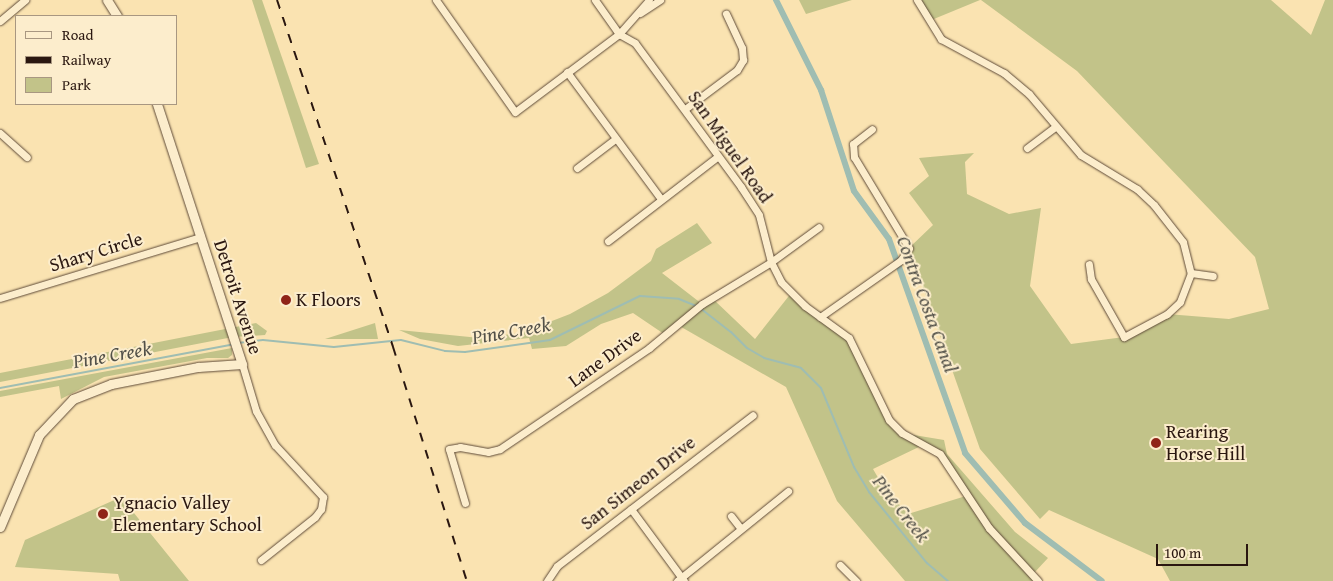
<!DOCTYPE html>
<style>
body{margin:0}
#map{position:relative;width:1333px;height:581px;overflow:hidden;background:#fae3b1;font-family:"Gentium Book Plus",serif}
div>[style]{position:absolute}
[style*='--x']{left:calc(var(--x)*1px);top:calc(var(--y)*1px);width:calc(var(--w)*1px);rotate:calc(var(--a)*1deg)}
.green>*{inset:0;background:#c2c389}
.stream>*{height:2px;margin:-1px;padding:0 1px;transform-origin:1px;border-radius:1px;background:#9fbdb2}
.canal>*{height:6px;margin:-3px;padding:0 3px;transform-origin:3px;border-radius:3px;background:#9fbdb2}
.roads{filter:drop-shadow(0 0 1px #5e4a38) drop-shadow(0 0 1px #5e4a38)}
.minor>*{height:7px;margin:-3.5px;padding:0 3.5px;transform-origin:3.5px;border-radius:3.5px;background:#fcedcc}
.tertiary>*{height:9px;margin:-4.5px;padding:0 4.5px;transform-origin:4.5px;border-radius:4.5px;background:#fcedcc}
.rail>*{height:2px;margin-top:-1px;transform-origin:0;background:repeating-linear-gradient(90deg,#2a1710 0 9px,transparent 0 18px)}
.dots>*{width:14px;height:14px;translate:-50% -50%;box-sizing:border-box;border:2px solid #fcedcc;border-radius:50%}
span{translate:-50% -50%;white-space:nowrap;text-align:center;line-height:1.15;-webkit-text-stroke:4px #fcedcc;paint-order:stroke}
.street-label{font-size:19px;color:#2a1710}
.poi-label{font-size:19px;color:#2a1710}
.left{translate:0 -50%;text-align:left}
.water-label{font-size:20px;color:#535149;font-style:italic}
.legend{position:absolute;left:15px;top:15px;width:162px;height:90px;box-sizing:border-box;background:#fcedcc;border:1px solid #a89781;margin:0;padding:6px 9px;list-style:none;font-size:15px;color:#2a1710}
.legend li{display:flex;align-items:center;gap:10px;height:25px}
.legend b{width:25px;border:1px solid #a89781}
.scale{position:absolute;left:1156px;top:544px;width:92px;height:22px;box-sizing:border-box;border:2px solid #2a1710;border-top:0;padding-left:6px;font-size:15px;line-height:18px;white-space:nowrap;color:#2a1710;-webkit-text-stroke:4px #fcedcc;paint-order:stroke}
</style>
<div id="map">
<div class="green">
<i style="clip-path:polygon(252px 0,262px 0,319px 164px,306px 168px)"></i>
<i style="clip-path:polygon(799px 0,852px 0,806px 14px)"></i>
<i style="clip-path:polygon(917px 0,980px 0,929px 21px)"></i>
<i style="clip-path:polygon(981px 0,1271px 0,1311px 35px,1325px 0,1333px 0,1333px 581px,1170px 581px,1158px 559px,1049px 510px,1040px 519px,980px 449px,909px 248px,933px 225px,909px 193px,929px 176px,919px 158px,974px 153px,965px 162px,967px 194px,1009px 214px,1041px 208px,1030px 286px,1071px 344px,1124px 337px,1167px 314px,1229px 319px,1269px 309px,1255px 257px,1077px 71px)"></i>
<i style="clip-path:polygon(evenodd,697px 223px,712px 243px,662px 273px,702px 304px,712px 298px,755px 339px,792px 292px,849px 338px,889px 420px,902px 433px,944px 440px,947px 454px,1015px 532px,1048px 558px,1034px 573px,1038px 581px,905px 581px,837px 501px,786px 387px,676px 324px,664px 334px,633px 313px,601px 324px,566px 346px,532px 349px,529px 338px,458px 346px,420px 339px,399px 330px,480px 338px,521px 333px,570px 314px,608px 293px,651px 261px,656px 249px,697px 223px,923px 445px,940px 454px,969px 495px,908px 514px,884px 488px,873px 469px,923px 445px)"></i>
<i style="clip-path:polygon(256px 323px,267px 331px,265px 335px,233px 337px,0 382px,0 373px)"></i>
<i style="clip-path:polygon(375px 323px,378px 339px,325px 339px)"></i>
<i style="clip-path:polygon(232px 348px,232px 355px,228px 358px,207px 358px,104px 377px,61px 399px,59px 386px,0 397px,0 391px)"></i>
<i style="clip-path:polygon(121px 497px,189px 581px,120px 581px,118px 574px,15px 567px,25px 540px)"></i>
</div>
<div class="stream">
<i style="--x:700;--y:308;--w:39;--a:38"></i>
<i style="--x:731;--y:332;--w:23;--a:45"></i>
<i style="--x:747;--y:348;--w:20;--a:30"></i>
<i style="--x:764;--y:358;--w:38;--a:15"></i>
<i style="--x:801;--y:368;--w:28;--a:45"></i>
<i style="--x:821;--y:388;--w:86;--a:67.3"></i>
<i style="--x:854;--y:467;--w:29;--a:59"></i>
<i style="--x:869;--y:492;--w:92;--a:50.8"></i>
<i style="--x:927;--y:563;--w:28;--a:41"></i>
<i style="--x:238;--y:343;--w:25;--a:-7"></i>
<i style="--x:263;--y:340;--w:71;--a:5.6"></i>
<i style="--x:334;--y:347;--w:67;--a:-6"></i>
<i style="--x:401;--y:340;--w:45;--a:14"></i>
<i style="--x:445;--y:351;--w:20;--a:3"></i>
<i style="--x:465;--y:352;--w:86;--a:-8"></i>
<i style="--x:550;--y:340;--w:100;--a:-26.1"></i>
<i style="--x:640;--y:296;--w:39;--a:4"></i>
<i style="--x:679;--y:299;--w:18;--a:22"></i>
<i style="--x:0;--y:388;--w:238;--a:-10.6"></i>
</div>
<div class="canal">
<i style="--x:776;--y:0;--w:101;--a:63.4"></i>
<i style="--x:821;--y:90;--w:106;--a:71.9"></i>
<i style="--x:854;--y:191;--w:59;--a:53.9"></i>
<i style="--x:889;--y:239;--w:227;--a:70.4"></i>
<i style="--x:965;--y:453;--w:92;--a:49.4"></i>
<i style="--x:1025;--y:523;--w:96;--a:37"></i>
</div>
<div class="roads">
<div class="minor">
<i style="--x:436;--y:0;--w:137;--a:54.8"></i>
<i style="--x:515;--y:112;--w:130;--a:-36.9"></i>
<i style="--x:619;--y:34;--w:45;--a:-48.6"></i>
<i style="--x:595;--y:0;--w:42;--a:54.8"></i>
<i style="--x:619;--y:34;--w:18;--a:29"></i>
<i style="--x:635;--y:43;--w:179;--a:53.6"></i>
<i style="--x:741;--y:187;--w:33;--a:57"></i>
<i style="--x:759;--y:215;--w:49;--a:75.7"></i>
<i style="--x:771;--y:262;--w:22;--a:63"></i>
<i style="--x:781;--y:282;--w:34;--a:45"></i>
<i style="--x:805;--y:306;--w:54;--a:36"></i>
<i style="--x:849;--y:338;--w:91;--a:64"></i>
<i style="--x:889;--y:420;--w:18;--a:45"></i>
<i style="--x:902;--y:433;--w:43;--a:28.9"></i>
<i style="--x:940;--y:454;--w:89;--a:56.5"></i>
<i style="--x:989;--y:528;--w:72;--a:47.2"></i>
<i style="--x:917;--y:0;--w:46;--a:58.4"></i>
<i style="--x:941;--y:39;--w:72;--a:28.4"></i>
<i style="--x:1004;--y:73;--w:33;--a:40"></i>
<i style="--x:1029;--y:94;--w:80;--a:49.6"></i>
<i style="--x:1081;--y:155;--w:66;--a:31.3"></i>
<i style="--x:1137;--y:189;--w:23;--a:43"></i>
<i style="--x:1154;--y:205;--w:47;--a:51.9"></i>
<i style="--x:1183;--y:242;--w:32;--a:76"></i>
<i style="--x:1191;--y:273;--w:31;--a:111"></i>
<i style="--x:1180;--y:302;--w:18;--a:137"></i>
<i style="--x:1167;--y:314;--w:49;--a:151.9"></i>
<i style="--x:1124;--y:337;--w:67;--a:-119.6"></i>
<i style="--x:1091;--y:279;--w:15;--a:-98"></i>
<i style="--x:640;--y:13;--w:24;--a:-33"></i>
<i style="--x:0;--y:21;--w:33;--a:-40"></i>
<i style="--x:567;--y:72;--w:158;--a:53.5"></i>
<i style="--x:685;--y:109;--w:65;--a:-36.9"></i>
<i style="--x:737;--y:70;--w:12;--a:-59"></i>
<i style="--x:743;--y:60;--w:12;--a:-95"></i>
<i style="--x:742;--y:48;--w:38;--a:-115"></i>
<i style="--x:0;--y:133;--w:36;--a:42"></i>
<i style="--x:1027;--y:148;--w:36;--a:-37"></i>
<i style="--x:577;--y:168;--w:48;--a:-37.3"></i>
<i style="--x:608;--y:241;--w:138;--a:-37.6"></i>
<i style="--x:1191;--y:273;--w:22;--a:8"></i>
<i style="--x:0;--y:298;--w:210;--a:-16.9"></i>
<i style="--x:820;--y:317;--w:99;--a:-35.1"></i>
<i style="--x:901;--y:260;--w:14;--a:-56"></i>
<i style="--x:909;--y:248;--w:106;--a:-121.1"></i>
<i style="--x:854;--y:157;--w:13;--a:-94"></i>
<i style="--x:853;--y:144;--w:24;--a:-38"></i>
<i style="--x:242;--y:364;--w:49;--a:73.4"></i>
<i style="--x:256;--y:411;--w:39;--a:61"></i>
<i style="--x:275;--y:445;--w:71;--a:47.3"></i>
<i style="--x:323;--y:497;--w:12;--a:99"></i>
<i style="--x:321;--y:509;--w:10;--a:127"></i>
<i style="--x:315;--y:517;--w:69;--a:141.5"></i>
<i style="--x:465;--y:503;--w:56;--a:-106.5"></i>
<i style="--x:449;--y:449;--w:11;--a:-10"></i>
<i style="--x:460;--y:447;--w:28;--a:10"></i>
<i style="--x:488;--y:452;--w:12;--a:-14"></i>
<i style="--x:500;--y:449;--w:180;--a:-34.1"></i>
<i style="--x:649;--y:348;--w:69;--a:-39.7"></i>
<i style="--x:702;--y:304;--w:81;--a:-31.3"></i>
<i style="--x:771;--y:262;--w:59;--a:-36.1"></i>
<i style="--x:631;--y:509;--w:89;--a:53.6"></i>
<i style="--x:731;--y:516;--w:16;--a:52"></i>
<i style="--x:840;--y:565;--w:23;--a:45"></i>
<i style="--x:547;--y:581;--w:18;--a:-56"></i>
<i style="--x:557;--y:566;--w:247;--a:-37.6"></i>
<i style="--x:677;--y:581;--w:143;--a:-39"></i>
</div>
<div class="tertiary">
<i style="--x:107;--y:0;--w:19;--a:58"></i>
<i style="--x:0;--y:527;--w:100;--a:-67"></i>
<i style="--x:39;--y:435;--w:50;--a:-46.6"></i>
<i style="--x:73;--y:399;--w:41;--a:-21.5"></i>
<i style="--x:111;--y:384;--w:89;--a:-11.1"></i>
<i style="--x:198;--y:367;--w:44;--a:-3.9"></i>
<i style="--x:242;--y:364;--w:274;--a:-108.1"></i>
</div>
</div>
<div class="rail">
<i style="--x:277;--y:0;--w:366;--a:71.5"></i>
<i style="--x:393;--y:347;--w:245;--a:72.5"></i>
</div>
<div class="dots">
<i style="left:286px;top:300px;background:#8f2418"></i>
<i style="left:1156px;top:443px;background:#8f2418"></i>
<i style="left:103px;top:514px;background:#8f2418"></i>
</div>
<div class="street-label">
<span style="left:730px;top:147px;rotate:55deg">San Miguel Road</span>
<span style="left:96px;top:252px;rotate:-17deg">Shary Circle</span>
<span style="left:238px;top:297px;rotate:72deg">Detroit Avenue</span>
<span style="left:605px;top:358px;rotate:-36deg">Lane Drive</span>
<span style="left:638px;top:483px;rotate:-38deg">San Simeon Drive</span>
</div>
<div class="poi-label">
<span class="left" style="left:296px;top:300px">K Floors</span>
<span class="left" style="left:1166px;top:443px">Rearing<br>Horse Hill</span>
<span class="left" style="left:113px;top:514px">Ygnacio Valley<br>Elementary School</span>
</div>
<div class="water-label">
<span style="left:928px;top:304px;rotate:70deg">Contra Costa Canal</span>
<span style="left:511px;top:330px;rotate:-10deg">Pine Creek</span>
<span style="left:112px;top:354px;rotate:-10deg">Pine Creek</span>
<span style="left:902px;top:508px;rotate:52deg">Pine Creek</span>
</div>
<ul class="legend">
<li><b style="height:6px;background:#fcedcc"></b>Road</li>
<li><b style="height:6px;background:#2a1710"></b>Railway</li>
<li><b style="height:14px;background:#c2c389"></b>Park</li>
</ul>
<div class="scale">100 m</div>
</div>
